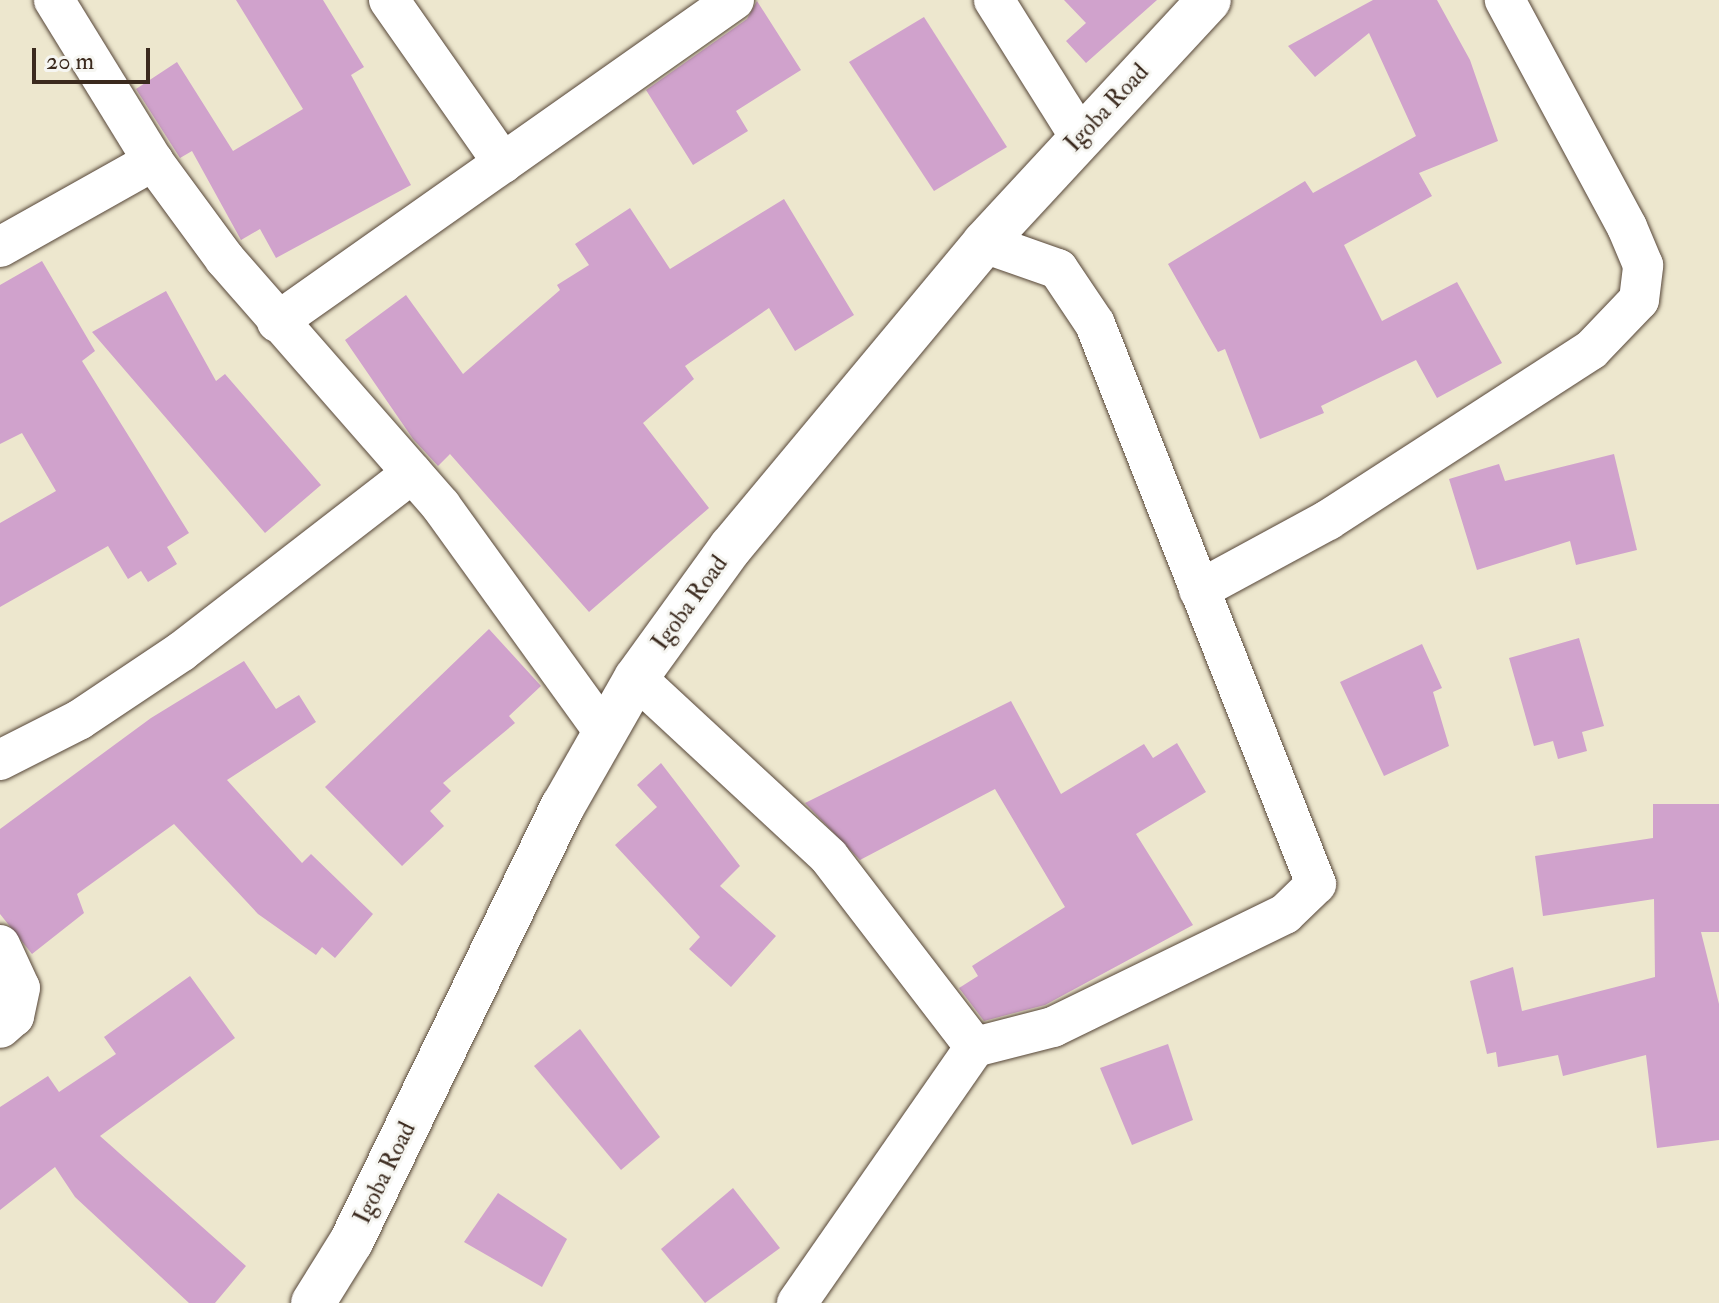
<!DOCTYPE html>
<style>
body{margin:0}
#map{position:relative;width:1719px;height:1303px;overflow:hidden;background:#ede7ce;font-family:"IM FELL Double Pica",serif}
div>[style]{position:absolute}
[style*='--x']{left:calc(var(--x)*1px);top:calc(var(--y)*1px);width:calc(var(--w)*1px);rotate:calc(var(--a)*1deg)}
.building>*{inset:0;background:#d0a2cc}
.roads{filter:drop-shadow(0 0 2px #564638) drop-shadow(0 0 2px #564638)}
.minor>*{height:40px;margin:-20px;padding:0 20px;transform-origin:20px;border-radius:20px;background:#fff}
.tertiary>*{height:44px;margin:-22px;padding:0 22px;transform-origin:22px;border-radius:22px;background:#fff}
span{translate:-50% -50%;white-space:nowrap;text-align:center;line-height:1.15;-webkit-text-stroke:6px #f6f6f2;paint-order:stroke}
.street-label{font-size:24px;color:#3b2a1e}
.scale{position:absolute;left:32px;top:48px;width:118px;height:36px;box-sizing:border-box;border:4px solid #3b2a1e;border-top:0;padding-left:10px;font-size:24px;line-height:28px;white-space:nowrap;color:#3b2a1e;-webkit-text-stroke:6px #f6f6f2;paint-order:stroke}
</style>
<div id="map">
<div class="building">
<i style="clip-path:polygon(236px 0,323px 0,364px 67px,351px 75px,411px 185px,276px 258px,260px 229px,241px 240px,192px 151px,180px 158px,136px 89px,177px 62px,233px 151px,303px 109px)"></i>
<i style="clip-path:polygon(1064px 0,1157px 0,1086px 63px,1066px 41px,1086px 23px)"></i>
<i style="clip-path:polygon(1373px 0,1437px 0,1470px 60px,1498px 141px,1419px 173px,1432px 196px,1344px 245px,1382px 321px,1457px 282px,1502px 363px,1437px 398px,1416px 360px,1321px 406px,1324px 413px,1260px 439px,1225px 349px,1218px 352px,1168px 264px,1305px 181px,1313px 193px,1416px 136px,1369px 33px,1315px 77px,1288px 46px)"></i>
<i style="clip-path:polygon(757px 1px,801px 70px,736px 111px,748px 131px,693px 165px,646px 90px,747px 19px)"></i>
<i style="clip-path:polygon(924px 17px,1007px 147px,934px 191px,849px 62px)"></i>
<i style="clip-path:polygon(784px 199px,854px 315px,795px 351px,769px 308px,685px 366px,694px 379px,643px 423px,709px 508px,589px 612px,450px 454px,438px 466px,413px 439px,345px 340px,406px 295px,463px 374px,560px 290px,557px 285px,589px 265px,575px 244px,630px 208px,670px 269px)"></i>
<i style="clip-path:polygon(42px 261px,95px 351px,82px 361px,189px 533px,167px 547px,177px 564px,148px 582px,141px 571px,128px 579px,108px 546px,0 607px,0 523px,56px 491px,22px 433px,0 444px,0 285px)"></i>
<i style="clip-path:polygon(166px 291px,216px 381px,225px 374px,321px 485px,265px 533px,92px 332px)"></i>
<i style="clip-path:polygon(1614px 454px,1637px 550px,1576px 565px,1570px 541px,1477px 570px,1449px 479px,1499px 464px,1505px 481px)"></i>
<i style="clip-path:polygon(489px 629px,541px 686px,509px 716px,515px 723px,443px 783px,451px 791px,430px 811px,444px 826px,402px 866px,325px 787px)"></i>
<i style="clip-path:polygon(1579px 638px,1604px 726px,1582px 732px,1587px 751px,1558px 759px,1553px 741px,1534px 746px,1509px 658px)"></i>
<i style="clip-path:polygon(1422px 644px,1442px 688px,1433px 692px,1449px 746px,1384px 776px,1340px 682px)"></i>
<i style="clip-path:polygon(244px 661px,276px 709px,299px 695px,316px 722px,227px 780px,302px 863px,311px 854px,373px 914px,335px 958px,322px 947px,316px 955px,258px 914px,174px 824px,77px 894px,84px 913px,32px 954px,0 914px,0 829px,151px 718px)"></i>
<i style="clip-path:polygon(1011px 701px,1061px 794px,1144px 744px,1153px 758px,1177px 743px,1206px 792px,1136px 834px,1193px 925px,1045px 1005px,984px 1021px,959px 988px,978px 976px,972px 966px,1065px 907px,995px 789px,860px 860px,805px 803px)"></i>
<i style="clip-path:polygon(661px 763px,740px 866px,720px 886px,776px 936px,731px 987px,689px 949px,700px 937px,615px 845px,657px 807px,637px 785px)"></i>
<i style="clip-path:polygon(1653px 804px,1719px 804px,1719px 932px,1701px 932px,1719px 1004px,1719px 1140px,1657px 1148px,1646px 1055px,1563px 1076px,1558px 1055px,1498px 1067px,1496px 1052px,1487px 1054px,1470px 981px,1513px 967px,1522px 1011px,1655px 977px,1654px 899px,1543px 916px,1535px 856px,1653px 838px)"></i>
<i style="clip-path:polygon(190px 976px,235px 1038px,100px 1136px,246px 1266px,215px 1303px,189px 1303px,75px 1197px,55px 1167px,0 1210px,0 1107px,48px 1076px,59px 1092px,116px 1054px,104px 1037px)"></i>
<i style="clip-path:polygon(580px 1029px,660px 1137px,621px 1170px,534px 1066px)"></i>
<i style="clip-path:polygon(1168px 1044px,1193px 1120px,1132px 1145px,1100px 1068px)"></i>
<i style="clip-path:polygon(733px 1188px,780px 1248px,705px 1303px,661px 1249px)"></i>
<i style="clip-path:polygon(498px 1193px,567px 1239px,542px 1287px,464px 1242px)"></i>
</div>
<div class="roads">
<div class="minor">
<i style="--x:54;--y:0;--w:189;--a:58.4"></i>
<i style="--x:153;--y:161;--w:122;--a:53.7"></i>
<i style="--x:225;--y:259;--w:328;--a:48.8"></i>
<i style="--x:441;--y:506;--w:277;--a:54.2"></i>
<i style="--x:389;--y:0;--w:199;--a:55"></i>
<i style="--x:994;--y:0;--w:162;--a:57.9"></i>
<i style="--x:0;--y:247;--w:176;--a:-29.3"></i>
<i style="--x:277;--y:322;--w:559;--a:-35.17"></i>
<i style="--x:1199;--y:590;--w:147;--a:-28.5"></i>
<i style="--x:1328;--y:520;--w:313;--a:-32.9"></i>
<i style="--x:1591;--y:350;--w:69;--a:-46.2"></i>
<i style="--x:1639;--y:300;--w:35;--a:-83"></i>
<i style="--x:1643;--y:265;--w:41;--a:-112.8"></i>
<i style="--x:1627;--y:227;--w:258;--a:-118.3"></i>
<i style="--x:636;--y:678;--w:263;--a:42.8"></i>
<i style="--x:829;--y:857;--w:240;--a:52.5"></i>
<i style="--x:975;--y:1047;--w:81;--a:-14.4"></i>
<i style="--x:1053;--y:1027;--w:258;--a:-26"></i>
<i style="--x:1285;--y:914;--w:43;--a:-44.1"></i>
<i style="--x:1316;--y:884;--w:602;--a:-111.54"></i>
<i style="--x:1095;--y:324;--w:66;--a:-123.9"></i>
<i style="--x:1058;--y:269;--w:78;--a:-160.6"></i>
<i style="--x:0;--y:760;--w:89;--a:-26.9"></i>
<i style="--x:79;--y:720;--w:124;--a:-33.8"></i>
<i style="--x:182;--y:651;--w:291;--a:-37.7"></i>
<i style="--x:0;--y:945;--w:47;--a:65.1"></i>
<i style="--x:20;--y:988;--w:29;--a:102"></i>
<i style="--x:14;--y:1016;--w:18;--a:139"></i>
<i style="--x:797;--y:1303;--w:312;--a:-55.2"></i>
</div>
<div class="tertiary">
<i style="--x:313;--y:1303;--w:72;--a:-58.1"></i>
<i style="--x:351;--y:1242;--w:485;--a:-64.1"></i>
<i style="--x:563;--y:806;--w:147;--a:-60.3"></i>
<i style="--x:636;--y:678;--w:162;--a:-54.1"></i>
<i style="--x:731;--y:547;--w:396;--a:-50.2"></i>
<i style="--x:984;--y:243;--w:331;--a:-47.2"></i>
</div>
</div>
<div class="street-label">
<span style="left:1107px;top:108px;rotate:-47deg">Igoba Road</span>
<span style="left:690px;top:603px;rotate:-54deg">Igoba Road</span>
<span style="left:385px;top:1173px;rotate:-64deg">Igoba Road</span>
</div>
<div class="scale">20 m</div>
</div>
